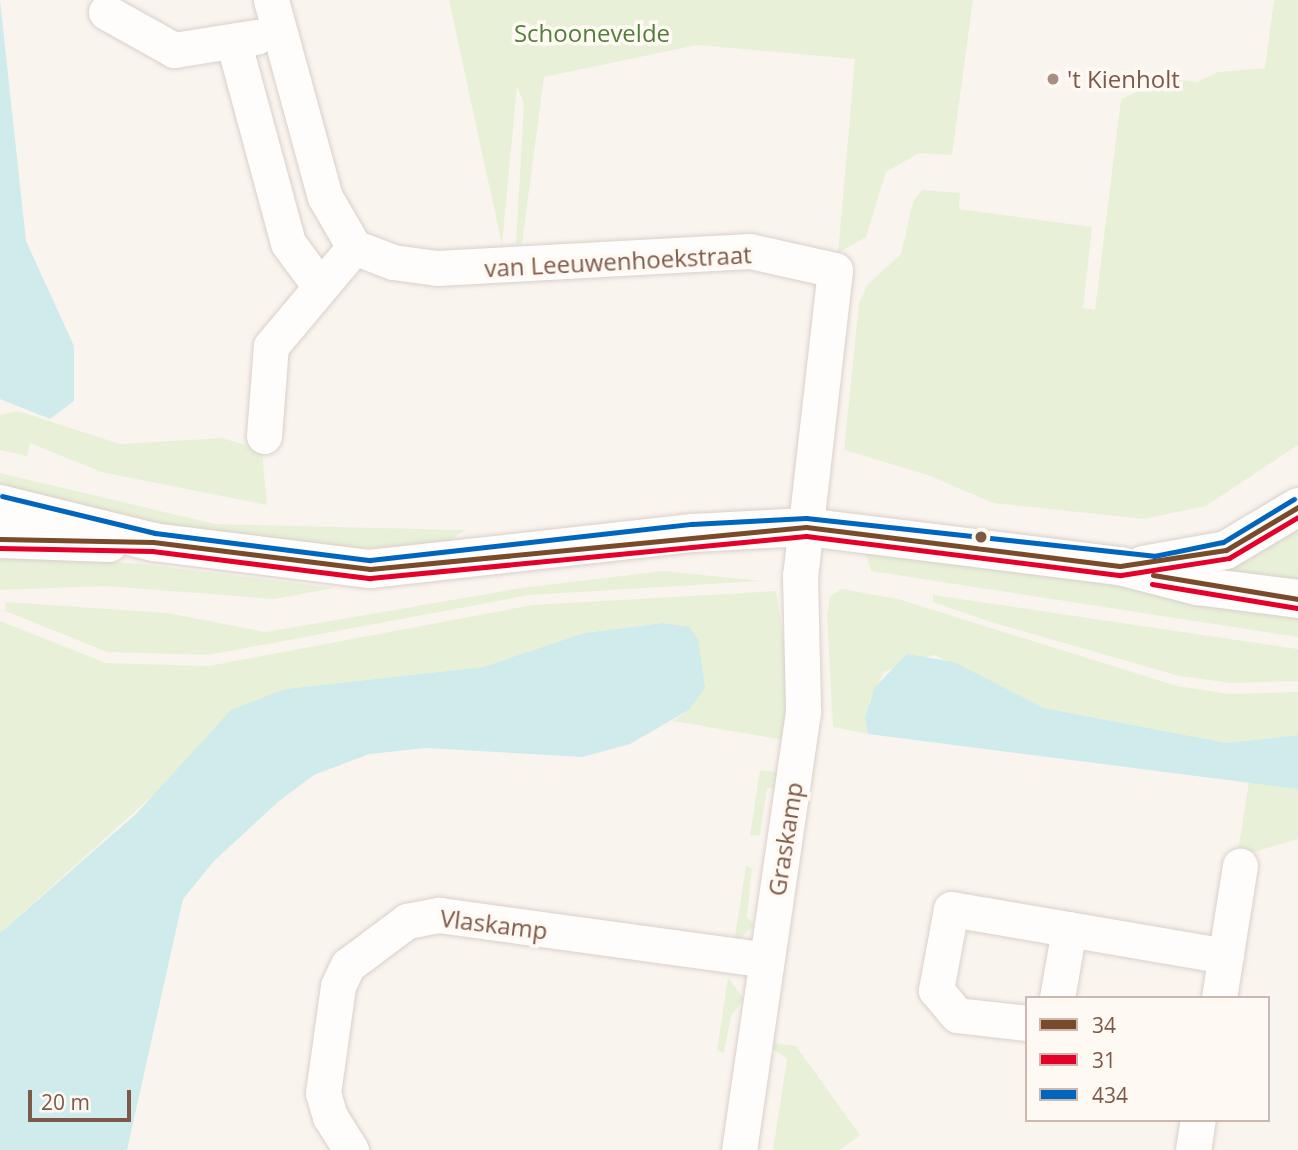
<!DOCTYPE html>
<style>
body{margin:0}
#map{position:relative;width:1298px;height:1150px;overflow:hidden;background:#faf4ee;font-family:"Open Sans",sans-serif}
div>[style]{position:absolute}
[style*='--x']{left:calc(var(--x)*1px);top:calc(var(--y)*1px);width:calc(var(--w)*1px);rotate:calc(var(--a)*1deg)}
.green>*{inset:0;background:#e8f1d8}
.water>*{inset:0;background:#cfebec}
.roads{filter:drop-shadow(0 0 2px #d9d0ca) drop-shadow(0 0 2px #d9d0ca)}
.minor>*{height:35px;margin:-17.5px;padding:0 17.5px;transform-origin:17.5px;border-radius:17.5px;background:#fefdfc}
.tertiary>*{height:38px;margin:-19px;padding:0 19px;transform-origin:19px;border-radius:19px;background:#fefdfc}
.bus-1>*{height:5px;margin:-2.5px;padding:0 2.5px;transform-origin:2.5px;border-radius:2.5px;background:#7a4b2a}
.bus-2>*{height:5px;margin:-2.5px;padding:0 2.5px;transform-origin:2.5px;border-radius:2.5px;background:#e4002b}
.bus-3>*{height:5px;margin:-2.5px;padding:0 2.5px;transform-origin:2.5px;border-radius:2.5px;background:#0065bd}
.dots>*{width:19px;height:19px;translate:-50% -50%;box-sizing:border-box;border:4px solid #fff9f3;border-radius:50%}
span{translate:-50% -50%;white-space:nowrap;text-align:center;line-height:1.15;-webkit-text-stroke:7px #fff9f3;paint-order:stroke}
.park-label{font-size:24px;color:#547e3d}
.poi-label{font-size:24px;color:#7d5949}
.left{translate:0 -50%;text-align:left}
.street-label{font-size:24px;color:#7d5949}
.legend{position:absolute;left:1025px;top:996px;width:245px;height:126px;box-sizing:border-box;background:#fff9f3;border:2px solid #cbb9af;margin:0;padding:9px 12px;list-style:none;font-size:21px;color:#7d5949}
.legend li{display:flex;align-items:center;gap:14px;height:35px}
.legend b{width:35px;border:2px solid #cbb9af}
.scale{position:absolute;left:28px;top:1090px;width:103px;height:32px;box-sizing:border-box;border:4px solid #7d5949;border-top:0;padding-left:9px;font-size:21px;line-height:24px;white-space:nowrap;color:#7d5949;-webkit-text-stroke:5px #fff9f3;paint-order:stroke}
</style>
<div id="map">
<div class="green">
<i style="clip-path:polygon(449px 0,973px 0,952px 155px,919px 153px,886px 172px,866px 237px,838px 253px,855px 59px,697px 45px,544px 77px,522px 244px,516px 244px,524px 104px,517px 86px,502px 245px)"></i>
<i style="clip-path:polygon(1274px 0,1298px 0,1298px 445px,1206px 506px,1144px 519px,993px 503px,928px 475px,844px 450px,859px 303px,868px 284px,901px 254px,913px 202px,922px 190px,960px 193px,959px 209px,1092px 227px,1083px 308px,1095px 310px,1121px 99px,1136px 92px,1147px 76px,1197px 82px,1218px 72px,1265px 68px)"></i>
<i style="clip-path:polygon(18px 411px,120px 444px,222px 438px,262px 450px,267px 505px,101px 472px,30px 443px,27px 456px,0 450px,0 415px)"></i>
<i style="clip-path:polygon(0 473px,215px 524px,465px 530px,443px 545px,334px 549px,204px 534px,0 491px)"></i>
<i style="clip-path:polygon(1298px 520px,1298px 589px,1200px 570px)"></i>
<i style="clip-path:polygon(0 553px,141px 564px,335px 588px,274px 599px,105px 586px,0 590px)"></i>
<i style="clip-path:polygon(886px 553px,1298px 611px,1298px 637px,871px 571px,866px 554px)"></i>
<i style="clip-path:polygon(663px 571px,761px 581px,530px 595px,208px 655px,107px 652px,5px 611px,6px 602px,167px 613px,266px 632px,521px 588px)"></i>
<i style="clip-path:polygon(842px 589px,898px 599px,1177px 686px,1230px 694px,1298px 692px,1298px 735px,1227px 743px,1044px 708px,934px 655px,884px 672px,869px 702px,868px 734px,833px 727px,827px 616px,830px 596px)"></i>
<i style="clip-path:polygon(776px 591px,787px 660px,784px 740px,673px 721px,689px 710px,662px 623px,584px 633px,483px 667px,285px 689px,169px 781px,0 933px,0 621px,106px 663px,209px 666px,532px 605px)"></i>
<i style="clip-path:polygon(933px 595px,1298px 649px,1298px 681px,1231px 683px,1179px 676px,991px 622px,933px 602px)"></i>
<i style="clip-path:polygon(760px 770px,781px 773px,778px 789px,767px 788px,760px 835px,750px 836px)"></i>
<i style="clip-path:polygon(1249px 782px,1298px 789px,1298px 839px,1237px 857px)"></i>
<i style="clip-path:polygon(746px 866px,752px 868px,747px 916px,754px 926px,734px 943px)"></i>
<i style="clip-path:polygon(728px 978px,744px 999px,731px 1016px,724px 1052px,717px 1051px)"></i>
<i style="clip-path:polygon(763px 1042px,796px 1046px,860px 1135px,840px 1150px,773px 1150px,787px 1059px)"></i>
</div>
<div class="water">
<i style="clip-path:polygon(0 0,26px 241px,74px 346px,74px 401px,50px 419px,0 399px)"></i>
<i style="clip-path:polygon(662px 623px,689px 627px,698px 639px,705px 688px,689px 710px,630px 744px,582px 757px,426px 748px,369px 754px,314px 775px,279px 801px,214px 861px,183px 899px,127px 1150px,0 1150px,0 933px,137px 813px,231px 710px,285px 689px,483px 667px,584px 633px)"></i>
<i style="clip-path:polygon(907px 654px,954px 662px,1044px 708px,1227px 743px,1298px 735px,1298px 789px,868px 734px,865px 717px,875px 687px)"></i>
</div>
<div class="roads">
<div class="minor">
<i style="--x:271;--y:0;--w:204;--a:74.7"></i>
<i style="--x:325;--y:197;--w:58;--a:59.9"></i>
<i style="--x:354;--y:247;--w:42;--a:21"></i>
<i style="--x:393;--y:262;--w:44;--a:7.8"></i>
<i style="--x:437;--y:268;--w:313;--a:-3.1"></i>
<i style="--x:750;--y:251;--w:87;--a:12.6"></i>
<i style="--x:835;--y:270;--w:307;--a:96.5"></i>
<i style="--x:800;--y:575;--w:137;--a:88.7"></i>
<i style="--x:803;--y:712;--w:443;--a:98.3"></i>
<i style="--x:106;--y:12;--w:78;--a:29.2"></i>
<i style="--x:174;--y:50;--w:83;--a:-9"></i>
<i style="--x:234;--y:44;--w:206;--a:74.8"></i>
<i style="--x:288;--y:243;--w:52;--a:53.6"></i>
<i style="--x:264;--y:436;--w:90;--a:-85.6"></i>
<i style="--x:271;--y:346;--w:129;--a:-50"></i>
<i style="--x:1057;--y:998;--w:70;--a:-80.1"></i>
<i style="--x:1219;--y:998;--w:134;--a:-81"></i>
<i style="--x:1027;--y:1023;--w:70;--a:-173.5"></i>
<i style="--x:957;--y:1015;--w:33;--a:-130"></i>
<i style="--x:936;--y:990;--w:82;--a:-79.5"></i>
<i style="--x:951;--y:909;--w:279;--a:9.7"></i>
<i style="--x:351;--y:1150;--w:39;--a:-122"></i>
<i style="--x:330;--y:1117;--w:25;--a:-106"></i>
<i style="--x:323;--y:1093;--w:108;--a:-82"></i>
<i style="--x:338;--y:986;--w:23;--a:-65"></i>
<i style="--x:348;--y:965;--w:74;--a:-36.7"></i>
<i style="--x:407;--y:921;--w:33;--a:-11"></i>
<i style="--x:439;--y:915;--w:330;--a:7.8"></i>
<i style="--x:1193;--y:1150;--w:30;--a:-81"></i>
</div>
<div class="tertiary">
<i style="--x:0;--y:504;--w:158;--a:13.9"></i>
<i style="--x:153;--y:542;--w:219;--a:7.1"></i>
<i style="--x:370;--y:569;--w:325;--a:-6.4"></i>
<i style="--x:693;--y:533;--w:113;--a:-3"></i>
<i style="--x:806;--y:527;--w:316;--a:7.1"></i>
<i style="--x:1120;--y:566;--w:80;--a:14.6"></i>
<i style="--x:1197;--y:586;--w:102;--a:7.3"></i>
<i style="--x:0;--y:539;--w:109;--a:2.1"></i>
<i style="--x:1143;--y:565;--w:84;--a:-10.2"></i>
<i style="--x:1226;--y:550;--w:84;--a:-30.8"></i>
</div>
</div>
<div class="bus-1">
<i style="--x:0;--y:539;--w:153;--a:1.1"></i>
<i style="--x:153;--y:542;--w:219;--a:7.1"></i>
<i style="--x:370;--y:569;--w:438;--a:-5.5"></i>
<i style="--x:806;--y:527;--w:316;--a:7.1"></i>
<i style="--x:1120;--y:566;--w:107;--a:-8.6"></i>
<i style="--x:1226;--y:550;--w:84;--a:-30.8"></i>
<i style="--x:1153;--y:575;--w:147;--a:9.4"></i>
</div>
<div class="bus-2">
<i style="--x:0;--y:548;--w:152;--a:1.1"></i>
<i style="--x:152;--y:551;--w:220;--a:7.1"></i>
<i style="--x:370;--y:578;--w:438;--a:-5.5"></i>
<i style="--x:806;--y:536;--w:317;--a:7.1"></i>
<i style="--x:1121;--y:575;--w:109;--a:-8.9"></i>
<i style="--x:1229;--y:558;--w:80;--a:-30.7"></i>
<i style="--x:1152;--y:584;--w:147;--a:9.4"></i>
</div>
<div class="bus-3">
<i style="--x:2;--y:496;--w:157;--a:13.6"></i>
<i style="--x:155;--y:533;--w:217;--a:7.2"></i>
<i style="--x:370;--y:560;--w:324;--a:-6.4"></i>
<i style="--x:692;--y:524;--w:114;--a:-3"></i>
<i style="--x:806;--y:518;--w:350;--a:6.2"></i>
<i style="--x:1154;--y:556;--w:70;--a:-11.5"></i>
<i style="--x:1223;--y:542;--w:83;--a:-31.2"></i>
</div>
<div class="dots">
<i style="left:1053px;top:79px;background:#a98f83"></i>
<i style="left:981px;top:537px;background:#7d5949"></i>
</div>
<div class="park-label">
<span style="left:592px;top:33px">Schoonevelde</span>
</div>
<div class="poi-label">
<span class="left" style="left:1067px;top:79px">'t Kienholt</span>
</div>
<div class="street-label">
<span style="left:618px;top:261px;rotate:-3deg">van Leeuwenhoekstraat</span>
<span style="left:785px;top:839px;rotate:-81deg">Graskamp</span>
<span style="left:494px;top:924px;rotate:7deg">Vlaskamp</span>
</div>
<ul class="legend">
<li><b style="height:9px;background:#7a4b2a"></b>34</li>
<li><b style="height:9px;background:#e4002b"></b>31</li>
<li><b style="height:9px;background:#0065bd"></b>434</li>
</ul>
<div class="scale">20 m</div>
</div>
